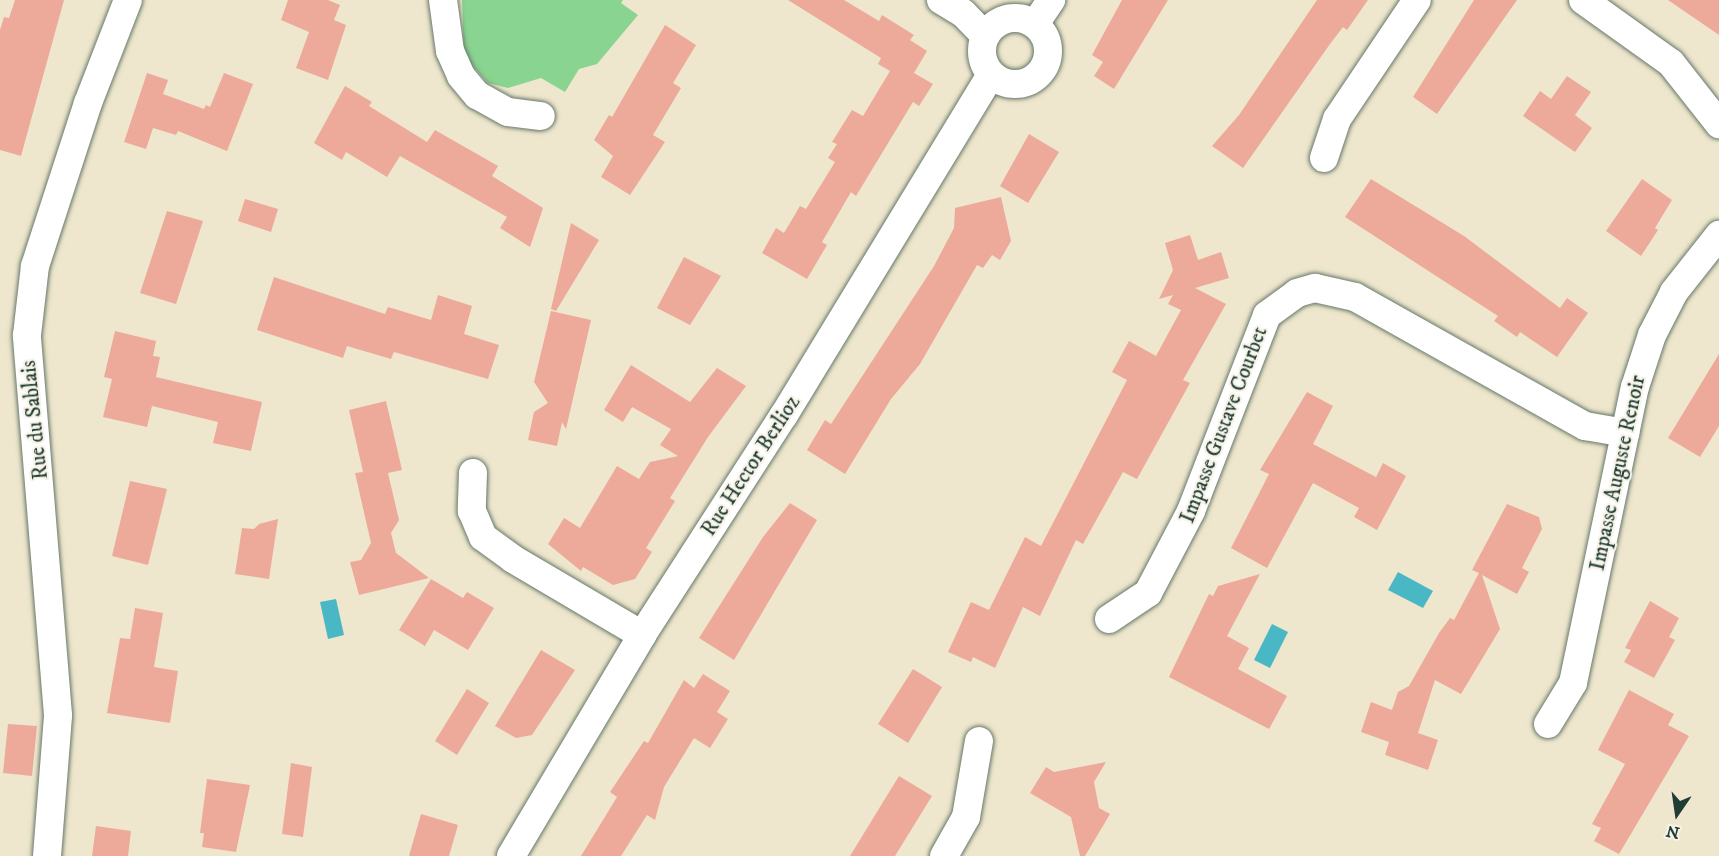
<!DOCTYPE html>
<style>
body{margin:0}
#map{position:relative;width:1719px;height:856px;overflow:hidden;background:#eee7cd;font-family:"IM FELL DW Pica",serif}
div>[style]{position:absolute}
[style*='--x']{left:calc(var(--x)*1px);top:calc(var(--y)*1px);width:calc(var(--w)*1px);rotate:calc(var(--a)*1deg)}
.green>*{inset:0;background:#89d491}
.water>*{inset:0;background:#4ab8c4}
.building>*{inset:0;background:#edaa9a}
.roads{filter:drop-shadow(0 0 2px #67786a) drop-shadow(0 0 2px #67786a)}
.street>*{height:28px;margin:-14px;padding:0 14px;transform-origin:14px;border-radius:14px;background:#fff}
.street>.ring{margin:-14px;padding:0;box-sizing:content-box;background:none;border:28px solid #fff;border-radius:50%}
span{translate:-50% -50%;white-space:nowrap;text-align:center;line-height:1.15;-webkit-text-stroke:4.5px #f7f3e8;paint-order:stroke}
.street-label{font-size:21px;color:#1f3d34}
.north{position:absolute;left:1647px;top:784px;width:60px;height:60px;-webkit-text-stroke:4px #f7f3e8;paint-order:stroke;rotate:193deg;font-size:16px;font-weight:700;line-height:24px;text-align:center;color:#1f3d34}
.north::after{content:'';display:block;margin:auto;width:21px;height:27px;background:#1f3d34;clip-path:polygon(50% 0,100% 100%,50% 72%,0 100%)}
</style>
<div id="map">
<div class="green">
<i style="clip-path:polygon(462px 0,623px 0,621px 3px,638px 15px,597px 64px,579px 69px,565px 92px,541px 78px,508px 88px,488px 83px,464px 56px)"></i>
</div>
<div class="water">
<i style="clip-path:polygon(1398px 572px,1433px 591px,1423px 608px,1388px 590px)"></i>
<i style="clip-path:polygon(336px 599px,344px 635px,328px 639px,320px 602px)"></i>
<i style="clip-path:polygon(1272px 624px,1288px 632px,1270px 668px,1254px 660px)"></i>
</div>
<div class="building">
<i style="clip-path:polygon(15px 0,64px 0,21px 156px,0 150px,0 30px,4px 17px,9px 18px)"></i>
<i style="clip-path:polygon(288px 0,328px 0,340px 5px,334px 20px,346px 25px,328px 80px,296px 68px,309px 32px,281px 20px)"></i>
<i style="clip-path:polygon(788px 0,844px 0,879px 21px,882px 15px,914px 35px,910px 40px,927px 51px,914px 73px,933px 84px,919px 106px,913px 102px,856px 196px,851px 192px,822px 242px,827px 245px,807px 279px,762px 253px,776px 228px,784px 233px,800px 206px,806px 209px,835px 162px,828px 158px,837px 144px,832px 142px,852px 110px,863px 116px,890px 71px,878px 64px,881px 58px)"></i>
<i style="clip-path:polygon(1122px 0,1168px 0,1114px 89px,1094px 76px,1103px 62px,1092px 55px)"></i>
<i style="clip-path:polygon(1317px 0,1368px 0,1347px 30px,1343px 27px,1330px 44px,1243px 168px,1212px 146px,1239px 115px)"></i>
<i style="clip-path:polygon(1474px 0,1517px 0,1437px 114px,1413px 97px)"></i>
<i style="clip-path:polygon(1668px 0,1719px 0,1719px 35px)"></i>
<i style="clip-path:polygon(665px 25px,696px 45px,673px 83px,681px 88px,653px 135px,665px 142px,630px 195px,601px 177px,613px 156px,594px 140px,609px 115px,612px 117px)"></i>
<i style="clip-path:polygon(147px 73px,168px 80px,163px 94px,204px 109px,206px 105px,210px 107px,224px 73px,253px 84px,227px 151px,178px 131px,176px 135px,153px 128px,146px 149px,124px 142px)"></i>
<i style="clip-path:polygon(1567px 76px,1591px 92px,1575px 115px,1592px 128px,1575px 152px,1523px 116px,1540px 91px,1551px 99px)"></i>
<i style="clip-path:polygon(345px 86px,372px 102px,369px 106px,427px 142px,435px 130px,498px 166px,492px 176px,543px 208px,530px 247px,500px 228px,507px 217px,400px 156px,387px 177px,346px 152px,342px 160px,314px 143px)"></i>
<i style="clip-path:polygon(1029px 134px,1059px 152px,1028px 203px,1000px 186px)"></i>
<i style="clip-path:polygon(1371px 179px,1464px 236px,1560px 308px,1567px 298px,1588px 313px,1557px 357px,1520px 332px,1517px 337px,1494px 321px,1498px 316px,1345px 217px)"></i>
<i style="clip-path:polygon(1642px 179px,1672px 200px,1655px 228px,1658px 230px,1641px 256px,1606px 231px)"></i>
<i style="clip-path:polygon(1001px 197px,1011px 241px,1000px 260px,992px 255px,983px 268px,977px 265px,920px 364px,891px 399px,845px 474px,807px 450px,825px 420px,831px 424px,934px 266px,954px 228px,955px 208px)"></i>
<i style="clip-path:polygon(245px 199px,278px 209px,271px 232px,238px 221px)"></i>
<i style="clip-path:polygon(167px 211px,203px 221px,176px 304px,140px 293px)"></i>
<i style="clip-path:polygon(571px 223px,599px 240px,556px 311px,551px 309px)"></i>
<i style="clip-path:polygon(1190px 235px,1198px 260px,1221px 252px,1229px 278px,1195px 288px,1226px 304px,1183px 380px,1190px 383px,1137px 479px,1123px 472px,1083px 544px,1076px 540px,1040px 616px,1023px 607px,995px 668px,973px 657px,971px 662px,948px 652px,971px 602px,989px 610px,1025px 537px,1041px 546px,1127px 380px,1112px 372px,1129px 341px,1156px 356px,1181px 310px,1168px 304px,1173px 295px,1159px 299px,1173px 270px,1165px 243px)"></i>
<i style="clip-path:polygon(684px 257px,721px 276px,690px 325px,657px 308px)"></i>
<i style="clip-path:polygon(274px 277px,385px 314px,388px 307px,431px 320px,438px 295px,472px 306px,464px 334px,499px 345px,488px 379px,394px 352px,391px 359px,347px 346px,343px 358px,257px 330px)"></i>
<i style="clip-path:polygon(551px 311px,591px 320px,566px 429px,562px 422px,557px 446px,528px 440px,534px 412px,548px 403px,534px 382px)"></i>
<i style="clip-path:polygon(115px 331px,156px 341px,153px 356px,160px 357px,156px 377px,262px 402px,251px 451px,213px 443px,218px 422px,152px 406px,147px 427px,103px 417px,112px 379px,104px 377px)"></i>
<i style="clip-path:polygon(1719px 354px,1719px 426px,1700px 457px,1668px 438px)"></i>
<i style="clip-path:polygon(631px 365px,690px 402px,717px 368px,746px 386px,708px 437px,670px 498px,675px 501px,646px 548px,652px 552px,635px 579px,613px 585px,583px 567px,581px 571px,548px 544px,564px 518px,580px 528px,617px 466px,639px 479px,650px 462px,678px 456px,660px 445px,671px 429px,632px 407px,623px 422px,604px 410px)"></i>
<i style="clip-path:polygon(1307px 392px,1333px 406px,1313px 444px,1376px 477px,1383px 463px,1406px 476px,1377px 530px,1354px 517px,1359px 508px,1313px 483px,1267px 568px,1231px 548px,1269px 474px,1260px 470px)"></i>
<i style="clip-path:polygon(386px 401px,402px 470px,388px 473px,399px 520px,391px 533px,396px 553px,429px 578px,359px 595px,350px 562px,361px 560px,371px 543px,355px 473px,363px 472px,349px 410px)"></i>
<i style="clip-path:polygon(130px 481px,167px 489px,148px 565px,112px 556px)"></i>
<i style="clip-path:polygon(790px 503px,817px 520px,734px 660px,699px 638px,763px 537px)"></i>
<i style="clip-path:polygon(1507px 504px,1539px 517px,1542px 529px,1522px 568px,1529px 572px,1517px 594px,1482px 575px,1500px 629px,1461px 694px,1435px 680px,1418px 733px,1438px 740px,1428px 770px,1385px 755px,1389px 742px,1361px 732px,1371px 702px,1392px 710px,1398px 692px,1409px 686px,1439px 633px,1450px 618px,1454px 620px,1479px 573px,1472px 570px)"></i>
<i style="clip-path:polygon(278px 519px,269px 579px,235px 574px,242px 528px,254px 529px,259px 524px)"></i>
<i style="clip-path:polygon(1260px 574px,1227px 636px,1249px 648px,1238px 669px,1287px 696px,1269px 729px,1169px 677px,1209px 594px,1213px 596px,1218px 586px)"></i>
<i style="clip-path:polygon(431px 579px,463px 598px,467px 592px,494px 608px,468px 650px,434px 630px,425px 646px,399px 630px)"></i>
<i style="clip-path:polygon(1650px 601px,1679px 618px,1669px 637px,1675px 640px,1654px 678px,1624px 662px,1631px 650px,1625px 648px)"></i>
<i style="clip-path:polygon(135px 608px,163px 613px,154px 667px,178px 671px,170px 723px,107px 713px,120px 638px,130px 639px)"></i>
<i style="clip-path:polygon(541px 650px,575px 670px,532px 735px,516px 738px,495px 726px)"></i>
<i style="clip-path:polygon(913px 669px,942px 687px,908px 743px,878px 724px)"></i>
<i style="clip-path:polygon(703px 674px,730px 691px,717px 712px,728px 719px,710px 748px,694px 738px,664px 787px,655px 820px,647px 815px,621px 856px,581px 856px,617px 797px,610px 792px,644px 741px,648px 743px,684px 680px,694px 688px)"></i>
<i style="clip-path:polygon(467px 689px,489px 703px,457px 755px,435px 741px)"></i>
<i style="clip-path:polygon(1629px 690px,1674px 714px,1668px 725px,1689px 736px,1619px 854px,1594px 841px,1601px 828px,1592px 824px,1625px 764px,1598px 750px)"></i>
<i style="clip-path:polygon(8px 724px,37px 726px,32px 776px,3px 773px)"></i>
<i style="clip-path:polygon(1106px 762px,1094px 782px,1099px 808px,1110px 814px,1085px 856px,1080px 856px,1071px 817px,1030px 793px,1046px 767px,1054px 772px)"></i>
<i style="clip-path:polygon(291px 763px,312px 767px,303px 837px,282px 834px)"></i>
<i style="clip-path:polygon(899px 776px,932px 796px,895px 856px,850px 856px)"></i>
<i style="clip-path:polygon(207px 779px,250px 785px,236px 852px,202px 847px,204px 833px,200px 833px)"></i>
<i style="clip-path:polygon(421px 814px,458px 825px,449px 856px,409px 856px)"></i>
<i style="clip-path:polygon(96px 826px,131px 831px,128px 856px,92px 856px)"></i>
</div>
<div class="roads">
<div class="street">
<i style="--x:443;--y:0;--w:51;--a:82.2"></i>
<i style="--x:450;--y:51;--w:27;--a:66"></i>
<i style="--x:461;--y:76;--w:25;--a:50"></i>
<i style="--x:477;--y:95;--w:35;--a:29"></i>
<i style="--x:508;--y:112;--w:33;--a:7"></i>
<i style="--x:941;--y:0;--w:26;--a:31"></i>
<i style="--x:963;--y:13;--w:32;--a:46"></i>
<i style="--x:1583;--y:0;--w:108;--a:35.6"></i>
<i style="--x:1671;--y:63;--w:78;--a:51.8"></i>
<i class="ring" style="left:982px;top:18px;width:38px;height:38px"></i>
<i style="--x:1035;--y:24;--w:29;--a:-56"></i>
<i style="--x:1324;--y:158;--w:41;--a:-71.6"></i>
<i style="--x:1337;--y:119;--w:143;--a:-56.1"></i>
<i style="--x:473;--y:473;--w:38;--a:92"></i>
<i style="--x:472;--y:511;--w:28;--a:67"></i>
<i style="--x:483;--y:537;--w:37;--a:36"></i>
<i style="--x:513;--y:559;--w:150;--a:30.5"></i>
<i style="--x:1109;--y:619;--w:47;--a:-33.7"></i>
<i style="--x:1148;--y:593;--w:93;--a:-62.3"></i>
<i style="--x:1191;--y:511;--w:210;--a:-68.8"></i>
<i style="--x:1267;--y:315;--w:37;--a:-36"></i>
<i style="--x:1297;--y:293;--w:19;--a:-16"></i>
<i style="--x:1315;--y:288;--w:41;--a:12.7"></i>
<i style="--x:1355;--y:297;--w:264;--a:29.3"></i>
<i style="--x:1585;--y:426;--w:41;--a:9.9"></i>
<i style="--x:1548;--y:724;--w:48;--a:-58.6"></i>
<i style="--x:1573;--y:683;--w:302;--a:-78.2"></i>
<i style="--x:1635;--y:387;--w:55;--a:-71.9"></i>
<i style="--x:1652;--y:335;--w:48;--a:-62.9"></i>
<i style="--x:1674;--y:292;--w:73;--a:-51.7"></i>
<i style="--x:47;--y:856;--w:141;--a:-85.5"></i>
<i style="--x:58;--y:715;--w:381;--a:-94.7"></i>
<i style="--x:27;--y:335;--w:69;--a:-83.4"></i>
<i style="--x:35;--y:266;--w:171;--a:-72"></i>
<i style="--x:88;--y:103;--w:110;--a:-68.8"></i>
<i style="--x:511;--y:856;--w:257;--a:-59.3"></i>
<i style="--x:642;--y:635;--w:262;--a:-57.2"></i>
<i style="--x:784;--y:415;--w:398;--a:-58.7"></i>
<i style="--x:944;--y:856;--w:45;--a:-60.6"></i>
<i style="--x:966;--y:817;--w:77;--a:-80.3"></i>
</div>
</div>
<div class="street-label">
<span style="left:35px;top:420px;rotate:-96deg">Rue du Sablais</span>
<span style="left:1224px;top:425px;rotate:-69deg">Impasse Gustave Courbet</span>
<span style="left:751px;top:466px;rotate:-57deg">Rue Hector Berlioz</span>
<span style="left:1618px;top:473px;rotate:-78deg">Impasse Auguste Renoir</span>
</div>
<div class="north">N</div>
</div>
